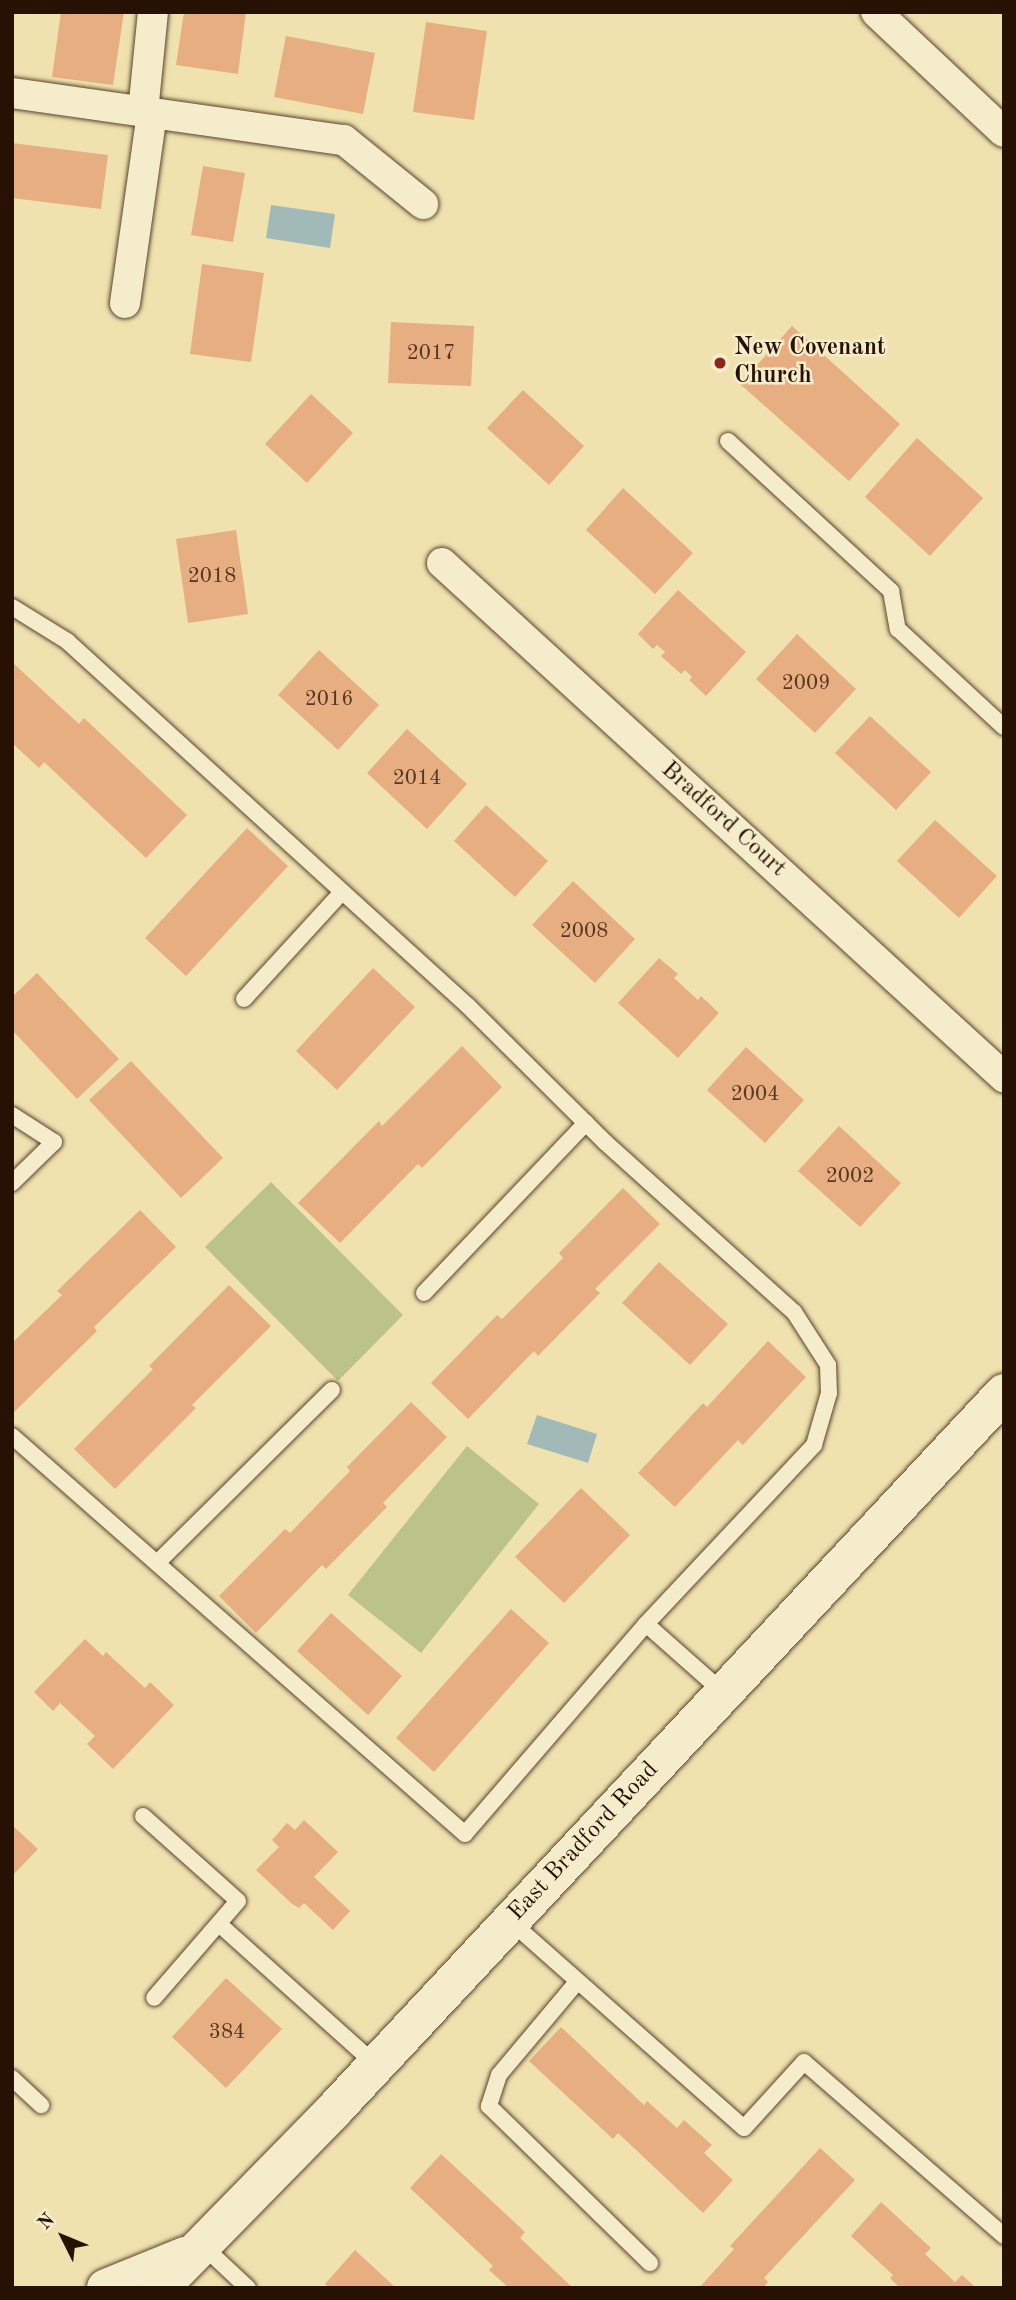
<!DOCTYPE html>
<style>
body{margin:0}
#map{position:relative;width:1016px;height:2300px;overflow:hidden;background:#f0e2af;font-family:"Old Standard TT",serif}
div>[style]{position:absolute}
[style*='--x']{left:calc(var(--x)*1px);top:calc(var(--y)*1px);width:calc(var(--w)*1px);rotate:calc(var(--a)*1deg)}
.green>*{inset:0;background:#bbc38a}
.water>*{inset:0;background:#a1bab7}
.building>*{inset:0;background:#e7ae81}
.roads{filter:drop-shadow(0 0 2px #59452d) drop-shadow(0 0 2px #59452d)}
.lane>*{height:16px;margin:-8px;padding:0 8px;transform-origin:8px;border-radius:8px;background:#f5eccb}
.street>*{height:30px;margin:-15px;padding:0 15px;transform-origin:15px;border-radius:15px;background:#f5eccb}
.secondary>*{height:38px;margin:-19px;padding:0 19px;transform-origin:19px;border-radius:19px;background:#f5eccb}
.dots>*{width:19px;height:19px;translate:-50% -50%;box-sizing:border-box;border:4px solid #f5eccb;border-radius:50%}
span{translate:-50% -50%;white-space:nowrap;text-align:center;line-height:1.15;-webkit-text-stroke:5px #f5eccb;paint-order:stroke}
.number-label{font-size:21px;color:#573822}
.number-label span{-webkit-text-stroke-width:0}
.poi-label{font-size:24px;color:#271102;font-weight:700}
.left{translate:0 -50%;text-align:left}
.street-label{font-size:24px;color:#271102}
.frame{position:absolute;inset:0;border:14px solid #271102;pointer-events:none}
.north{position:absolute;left:28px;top:2202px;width:70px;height:70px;-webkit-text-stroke:5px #f5eccb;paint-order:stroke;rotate:313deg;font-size:19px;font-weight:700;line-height:28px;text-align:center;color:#271102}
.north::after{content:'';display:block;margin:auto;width:24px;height:32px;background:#271102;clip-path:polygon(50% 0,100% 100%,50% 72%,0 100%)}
</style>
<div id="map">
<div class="green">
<i style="clip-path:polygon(271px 1182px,403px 1315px,338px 1381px,205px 1247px)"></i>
<i style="clip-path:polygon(467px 1446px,539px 1504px,421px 1653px,348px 1595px)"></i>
</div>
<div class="water">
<i style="clip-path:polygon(271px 205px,335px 214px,330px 248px,266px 238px)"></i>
<i style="clip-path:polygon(537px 1415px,597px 1434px,588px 1463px,527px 1444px)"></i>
</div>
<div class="building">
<i style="clip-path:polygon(61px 12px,124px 12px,113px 85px,52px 77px)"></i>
<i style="clip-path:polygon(184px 12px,246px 12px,238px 74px,176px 65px)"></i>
<i style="clip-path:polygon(426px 22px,487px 31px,474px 120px,413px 112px)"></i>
<i style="clip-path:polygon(286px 36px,375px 53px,363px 114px,274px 97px)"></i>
<i style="clip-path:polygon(12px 143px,108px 155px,101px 209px,12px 198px)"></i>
<i style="clip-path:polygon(203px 166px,245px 173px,233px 242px,191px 235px)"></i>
<i style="clip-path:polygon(202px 264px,264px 273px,251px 362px,190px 354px)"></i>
<i style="clip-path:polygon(391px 322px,474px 326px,471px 386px,388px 383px)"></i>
<i style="clip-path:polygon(792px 326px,900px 424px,849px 481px,740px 384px)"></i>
<i style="clip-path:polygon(523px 390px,584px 446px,549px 485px,487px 428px)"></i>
<i style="clip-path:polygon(311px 394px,353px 433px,307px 483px,265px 444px)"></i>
<i style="clip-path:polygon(917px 438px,983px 498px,930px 556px,865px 497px)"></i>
<i style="clip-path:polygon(623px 488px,693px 553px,655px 594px,586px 530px)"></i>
<i style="clip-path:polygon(236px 530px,248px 614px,188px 623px,176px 539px)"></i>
<i style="clip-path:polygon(678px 590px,746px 652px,706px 696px,689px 680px,692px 677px,685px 670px,681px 674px,661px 656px,665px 652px,657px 645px,653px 649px,638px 634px)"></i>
<i style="clip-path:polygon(797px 634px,856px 689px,815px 733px,756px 679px)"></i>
<i style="clip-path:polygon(319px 650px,379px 705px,338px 750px,278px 695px)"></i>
<i style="clip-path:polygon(12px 662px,79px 724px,84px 718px,187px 815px,146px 858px,44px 762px,39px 768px,12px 743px)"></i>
<i style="clip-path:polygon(870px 716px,931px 772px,896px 810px,835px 753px)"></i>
<i style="clip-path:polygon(407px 729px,467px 784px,427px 829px,367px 773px)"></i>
<i style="clip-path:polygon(486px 805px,548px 861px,515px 897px,454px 841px)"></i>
<i style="clip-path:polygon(935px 820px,997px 876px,959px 918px,897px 861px)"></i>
<i style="clip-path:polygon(247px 828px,288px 866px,186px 976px,145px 938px)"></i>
<i style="clip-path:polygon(573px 881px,635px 939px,595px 983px,532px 925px)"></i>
<i style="clip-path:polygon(659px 958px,678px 974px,674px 978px,698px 1000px,701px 996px,719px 1013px,678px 1058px,618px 1003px)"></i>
<i style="clip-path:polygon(373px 968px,415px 1007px,337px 1090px,296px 1051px)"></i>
<i style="clip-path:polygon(37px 973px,119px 1059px,77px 1099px,12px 1030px,12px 997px)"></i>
<i style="clip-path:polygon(462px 1046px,502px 1087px,422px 1168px,418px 1164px,340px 1243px,298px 1203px,379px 1121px,382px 1126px)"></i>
<i style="clip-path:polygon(746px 1047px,804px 1100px,765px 1143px,707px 1090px)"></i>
<i style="clip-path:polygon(131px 1061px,223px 1158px,181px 1198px,89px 1100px)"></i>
<i style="clip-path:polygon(839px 1126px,901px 1183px,860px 1227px,798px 1171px)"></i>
<i style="clip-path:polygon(623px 1188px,660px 1224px,595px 1289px,600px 1293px,538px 1356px,534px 1351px,468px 1419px,431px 1383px,497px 1315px,502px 1319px,563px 1258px,559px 1253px)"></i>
<i style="clip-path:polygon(140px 1210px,176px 1247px,94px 1327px,97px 1331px,12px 1414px,12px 1343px,62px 1295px,57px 1291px)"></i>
<i style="clip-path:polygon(659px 1262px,728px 1324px,690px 1365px,622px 1303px)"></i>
<i style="clip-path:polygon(229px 1285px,271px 1326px,192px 1405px,196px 1408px,115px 1489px,74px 1449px,153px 1369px,149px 1366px)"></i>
<i style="clip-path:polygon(768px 1341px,806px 1377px,743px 1445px,738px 1440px,675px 1507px,638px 1473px,703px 1403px,707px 1407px)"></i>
<i style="clip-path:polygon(411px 1402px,447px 1437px,383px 1503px,387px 1507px,326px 1569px,322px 1565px,256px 1633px,219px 1596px,285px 1529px,290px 1533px,350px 1471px,347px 1467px)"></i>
<i style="clip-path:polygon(581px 1488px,630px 1535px,564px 1603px,515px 1557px)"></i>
<i style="clip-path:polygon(511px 1609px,549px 1643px,434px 1772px,396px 1738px)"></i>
<i style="clip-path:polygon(331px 1613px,402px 1676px,368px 1715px,297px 1651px)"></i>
<i style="clip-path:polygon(85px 1639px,103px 1656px,106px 1652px,145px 1688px,150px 1682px,174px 1705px,113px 1769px,87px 1744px,95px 1736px,60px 1703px,53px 1711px,34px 1692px)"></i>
<i style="clip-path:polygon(304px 1820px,338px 1852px,314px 1877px,350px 1911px,333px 1930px,304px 1903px,299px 1908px,291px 1903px,256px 1870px,279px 1847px,272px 1840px,287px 1823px,295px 1830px)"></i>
<i style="clip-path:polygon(12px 1825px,38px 1849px,12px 1876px)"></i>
<i style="clip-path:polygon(226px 1978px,282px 2029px,226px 2088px,172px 2037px)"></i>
<i style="clip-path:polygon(561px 2027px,644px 2105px,647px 2101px,677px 2128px,684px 2120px,712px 2145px,704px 2153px,733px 2180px,703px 2213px,618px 2133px,613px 2139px,529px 2061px)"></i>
<i style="clip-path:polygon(820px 2148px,855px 2180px,764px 2278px,768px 2282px,763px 2288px,699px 2288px,734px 2249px,730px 2246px)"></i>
<i style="clip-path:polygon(441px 2154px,525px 2232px,520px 2238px,573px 2288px,509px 2288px,489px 2270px,493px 2266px,410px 2188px)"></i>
<i style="clip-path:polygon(881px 2202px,931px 2248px,925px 2254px,955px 2282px,962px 2275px,974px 2286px,900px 2288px,890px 2278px,893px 2275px,851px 2236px)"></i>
<i style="clip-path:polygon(355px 2250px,396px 2288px,329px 2288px,325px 2284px)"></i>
</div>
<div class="roads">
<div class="lane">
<i style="--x:728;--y:441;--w:222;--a:42.6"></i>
<i style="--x:891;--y:591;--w:39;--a:80"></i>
<i style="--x:898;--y:629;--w:144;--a:42.8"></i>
<i style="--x:12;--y:607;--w:65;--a:31.7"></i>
<i style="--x:67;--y:641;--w:542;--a:42.31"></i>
<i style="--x:468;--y:1006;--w:194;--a:44.8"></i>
<i style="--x:606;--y:1143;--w:253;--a:42"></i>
<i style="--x:794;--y:1312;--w:63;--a:57.3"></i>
<i style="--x:828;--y:1365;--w:28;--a:88"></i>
<i style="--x:829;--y:1393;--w:54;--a:106.1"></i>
<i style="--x:814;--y:1445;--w:245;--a:133.2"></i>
<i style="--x:646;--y:1624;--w:277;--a:130.8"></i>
<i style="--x:465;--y:1834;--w:603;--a:-138.7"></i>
<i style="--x:244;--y:999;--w:145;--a:-47.5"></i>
<i style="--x:12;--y:1115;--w:50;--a:32.7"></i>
<i style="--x:54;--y:1142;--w:59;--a:135.7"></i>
<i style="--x:424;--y:1293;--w:235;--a:-46.4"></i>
<i style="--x:157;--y:1563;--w:246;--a:-44.7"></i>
<i style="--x:646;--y:1624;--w:104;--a:41.5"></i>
<i style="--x:143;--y:1816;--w:127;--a:41.8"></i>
<i style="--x:238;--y:1901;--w:128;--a:130.9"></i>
<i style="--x:510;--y:1921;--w:312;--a:41.5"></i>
<i style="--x:744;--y:2128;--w:89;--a:-47.7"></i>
<i style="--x:804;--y:2062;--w:265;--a:41"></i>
<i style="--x:219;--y:1924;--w:211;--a:41.9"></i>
<i style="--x:577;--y:1982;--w:121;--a:130"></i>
<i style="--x:499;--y:2075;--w:33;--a:108"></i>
<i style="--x:489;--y:2106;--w:225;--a:44.3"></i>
<i style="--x:12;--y:2078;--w:40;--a:43"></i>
<i style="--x:202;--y:2245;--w:63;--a:43.1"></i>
</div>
<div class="street">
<i style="--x:876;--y:12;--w:175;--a:43.2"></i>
<i style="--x:12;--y:93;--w:335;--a:8.1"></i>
<i style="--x:344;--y:140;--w:102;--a:39"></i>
<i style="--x:143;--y:112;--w:100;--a:-84.3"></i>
<i style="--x:125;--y:303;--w:192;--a:-81.9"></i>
<i style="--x:442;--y:563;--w:762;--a:42.45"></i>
</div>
<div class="secondary">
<i style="--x:106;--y:2288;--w:85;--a:-22.1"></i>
<i style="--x:160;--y:2288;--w:250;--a:-45.6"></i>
<i style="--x:335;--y:2109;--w:980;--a:-46.94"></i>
</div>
</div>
<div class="dots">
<i style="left:720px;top:363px;background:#8f2418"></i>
</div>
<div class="number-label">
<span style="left:431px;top:354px">2017</span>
<span style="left:212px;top:577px">2018</span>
<span style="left:806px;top:684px">2009</span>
<span style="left:329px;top:700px">2016</span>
<span style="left:417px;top:779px">2014</span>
<span style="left:584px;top:932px">2008</span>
<span style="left:755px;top:1095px">2004</span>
<span style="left:850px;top:1177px">2002</span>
<span style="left:227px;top:2033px">384</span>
</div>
<div class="poi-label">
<span class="left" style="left:734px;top:363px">New Covenant<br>Church</span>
</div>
<div class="street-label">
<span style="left:723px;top:820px;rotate:42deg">Bradford Court</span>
<span style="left:584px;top:1842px;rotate:-47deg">East Bradford Road</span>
</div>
<div class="frame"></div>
<div class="north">N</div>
</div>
